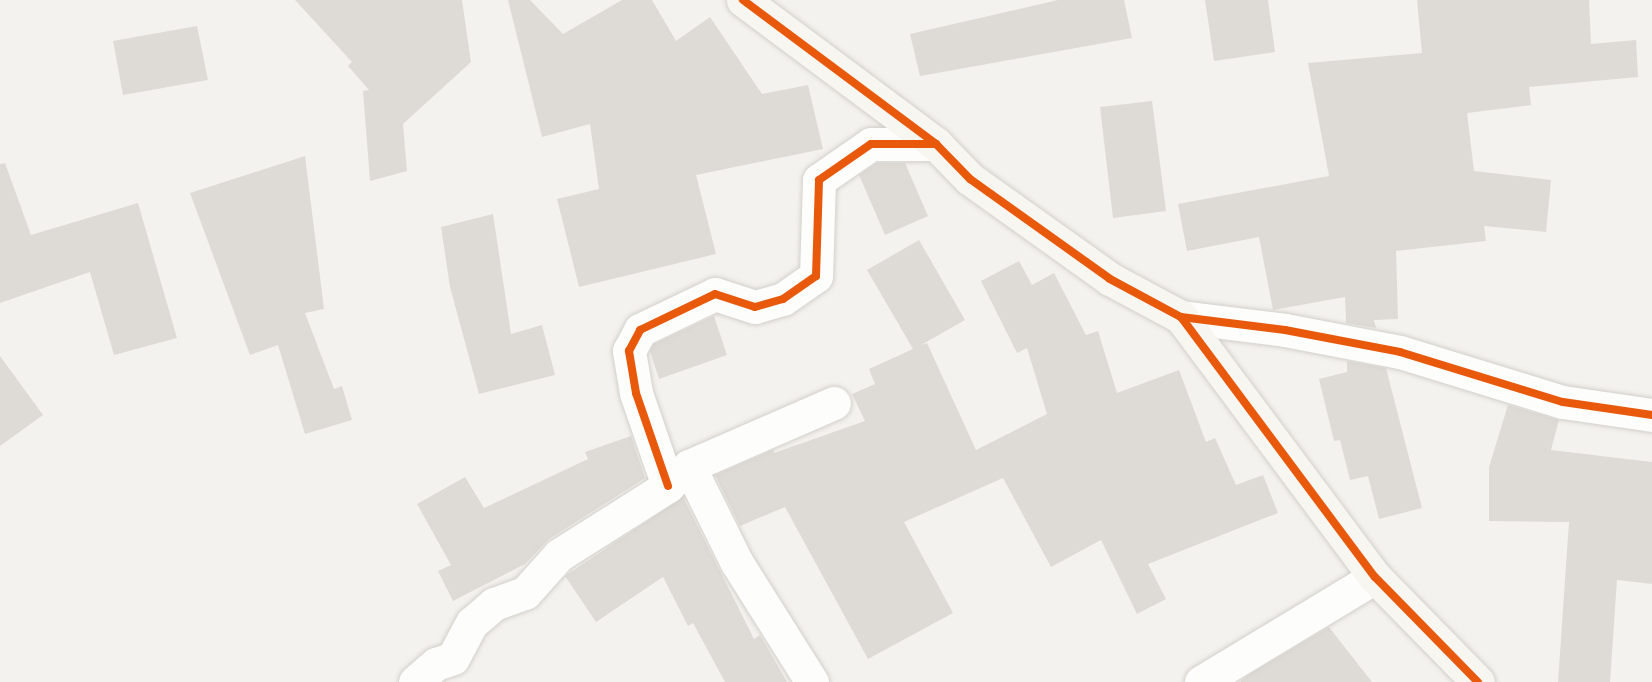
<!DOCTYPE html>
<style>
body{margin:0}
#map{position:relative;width:1652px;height:682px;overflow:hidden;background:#f4f2ee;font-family:"PT Sans",sans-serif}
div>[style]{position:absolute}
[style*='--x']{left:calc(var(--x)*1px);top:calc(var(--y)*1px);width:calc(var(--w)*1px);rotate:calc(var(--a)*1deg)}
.building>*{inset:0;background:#dedbd6}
.roads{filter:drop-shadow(0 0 2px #d2d0cb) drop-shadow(0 0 2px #d2d0cb)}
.street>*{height:33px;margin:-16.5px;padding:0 16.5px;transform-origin:16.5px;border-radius:16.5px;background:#fdfdfc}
.secondary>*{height:33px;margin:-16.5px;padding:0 16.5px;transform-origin:16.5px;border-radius:16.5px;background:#f7f6f1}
.cycleway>*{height:8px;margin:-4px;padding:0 4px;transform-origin:4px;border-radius:4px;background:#e8590c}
span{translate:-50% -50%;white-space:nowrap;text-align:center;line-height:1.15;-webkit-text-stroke:6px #fff;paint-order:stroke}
</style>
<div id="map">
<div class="building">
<i style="clip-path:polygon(295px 0,462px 0,471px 62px,403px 124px,407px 171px,370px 181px,363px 91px,369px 90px,348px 66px,352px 62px)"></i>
<i style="clip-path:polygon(508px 0,530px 0,563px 34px,622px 0,652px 0,676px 41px,710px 17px,762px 94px,808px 85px,823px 149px,696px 175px,716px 254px,579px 287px,557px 199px,599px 189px,590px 124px,542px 137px)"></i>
<i style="clip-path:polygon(1058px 0,1124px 0,1132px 38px,920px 76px,910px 34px)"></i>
<i style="clip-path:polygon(1205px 0,1268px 0,1275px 52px,1214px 61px)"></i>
<i style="clip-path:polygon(1417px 0,1589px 0,1591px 44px,1636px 40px,1638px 77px,1529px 87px,1531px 105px,1467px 113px,1474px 171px,1551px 180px,1546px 232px,1484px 226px,1486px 241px,1396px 251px,1398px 319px,1374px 320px,1376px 328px,1346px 323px,1345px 297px,1273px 310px,1259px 237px,1187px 251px,1178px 204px,1329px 176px,1308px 63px,1422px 53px)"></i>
<i style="clip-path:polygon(197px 26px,208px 80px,123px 95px,113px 41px)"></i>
<i style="clip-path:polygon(1152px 101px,1166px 211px,1113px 218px,1100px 107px)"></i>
<i style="clip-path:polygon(305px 156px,324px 309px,305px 313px,334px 389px,342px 386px,352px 420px,305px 434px,278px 345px,250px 355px,190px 193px)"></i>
<i style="clip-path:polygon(5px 163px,31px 235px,138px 203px,177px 338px,114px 355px,90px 272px,0 303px,0 164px)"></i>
<i style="clip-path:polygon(877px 163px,905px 163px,928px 216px,885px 235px,859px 175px)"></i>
<i style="clip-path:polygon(493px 214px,511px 334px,542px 325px,555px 375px,479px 394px,450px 287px,441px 227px)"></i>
<i style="clip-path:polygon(919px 240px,965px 320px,921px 345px,927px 343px,976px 450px,1047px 414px,1027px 348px,1017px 353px,981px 281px,1019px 261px,1032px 285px,1054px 273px,1086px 335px,1098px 331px,1117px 393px,1179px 370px,1206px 442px,1215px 438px,1236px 485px,1263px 475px,1278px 513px,1148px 564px,1166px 599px,1137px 614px,1101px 540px,1051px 567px,1003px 478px,904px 522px,953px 613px,868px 659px,785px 507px,740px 526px,715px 475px,773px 450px,774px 453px,865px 421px,852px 394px,875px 384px,869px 369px,913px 349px,867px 270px)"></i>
<i style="clip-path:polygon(714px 316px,727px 355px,659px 379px,650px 351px,654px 344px)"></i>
<i style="clip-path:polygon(0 356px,43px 415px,0 446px)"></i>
<i style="clip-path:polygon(1347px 361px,1386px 368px,1422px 508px,1379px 519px,1368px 476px,1350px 480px,1340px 440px,1334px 441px,1319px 379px,1347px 372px)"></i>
<i style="clip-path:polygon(1508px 405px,1559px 420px,1551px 450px,1652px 462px,1652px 584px,1617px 580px,1610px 682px,1558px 682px,1569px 522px,1489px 521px,1489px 467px)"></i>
<i style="clip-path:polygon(631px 436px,645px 478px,549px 539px,525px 564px,453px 601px,438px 571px,451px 565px,417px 504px,465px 477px,484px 508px,588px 459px,585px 452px)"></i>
<i style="clip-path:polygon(683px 497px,754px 639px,760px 635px,787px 682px,725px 682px,693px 623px,688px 626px,663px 577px,596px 622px,565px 576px)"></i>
<i style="clip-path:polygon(1329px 627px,1372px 682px,1240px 682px,1248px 675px)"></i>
</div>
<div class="roads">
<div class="street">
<i style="--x:1181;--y:317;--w:105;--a:7.1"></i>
<i style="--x:1285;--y:330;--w:117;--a:10.8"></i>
<i style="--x:1400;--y:352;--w:170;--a:17.1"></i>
<i style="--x:1563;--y:402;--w:90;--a:8.3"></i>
<i style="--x:689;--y:466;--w:108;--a:63.7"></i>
<i style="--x:737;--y:563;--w:141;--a:57.8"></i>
<i style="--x:668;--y:486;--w:98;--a:-109"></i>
<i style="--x:636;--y:393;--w:43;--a:-99.5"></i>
<i style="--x:629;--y:351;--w:24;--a:-62"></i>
<i style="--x:640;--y:330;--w:83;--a:-25.6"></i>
<i style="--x:715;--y:294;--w:42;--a:18"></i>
<i style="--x:755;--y:307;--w:29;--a:-16"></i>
<i style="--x:783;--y:299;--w:40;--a:-34.9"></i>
<i style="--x:816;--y:276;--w:96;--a:-88.2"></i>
<i style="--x:819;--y:180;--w:63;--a:-34.7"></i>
<i style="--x:871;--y:144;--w:65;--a:0"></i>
<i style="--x:415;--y:682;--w:28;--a:-41"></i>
<i style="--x:436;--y:664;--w:18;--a:-19"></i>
<i style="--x:453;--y:658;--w:40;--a:-62"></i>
<i style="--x:472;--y:623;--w:29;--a:-41"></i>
<i style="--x:494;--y:604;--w:33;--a:-20"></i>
<i style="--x:525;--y:593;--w:51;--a:-48.2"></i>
<i style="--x:559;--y:555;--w:129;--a:-32.3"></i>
<i style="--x:668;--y:486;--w:29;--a:-44"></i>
<i style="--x:689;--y:466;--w:158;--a:-23.5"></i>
<i style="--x:1201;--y:682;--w:203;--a:-31.1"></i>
</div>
<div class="secondary">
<i style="--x:743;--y:0;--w:241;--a:36.7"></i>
<i style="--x:936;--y:144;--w:49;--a:45.8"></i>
<i style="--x:970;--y:179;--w:172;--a:35.5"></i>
<i style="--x:1110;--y:279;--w:81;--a:28.2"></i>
<i style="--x:1181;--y:317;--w:324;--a:53.3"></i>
<i style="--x:1375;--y:577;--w:147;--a:45.6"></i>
</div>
</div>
<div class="cycleway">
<i style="--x:743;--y:0;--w:241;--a:36.7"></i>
<i style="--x:936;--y:144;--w:49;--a:45.8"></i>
<i style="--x:970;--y:179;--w:172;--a:35.5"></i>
<i style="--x:1110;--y:279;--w:81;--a:28.2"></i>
<i style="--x:1181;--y:317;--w:324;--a:53.3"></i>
<i style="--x:1375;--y:577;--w:147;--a:45.6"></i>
<i style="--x:1181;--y:317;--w:105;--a:7.1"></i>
<i style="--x:1285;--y:330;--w:117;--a:10.8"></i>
<i style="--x:1400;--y:352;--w:170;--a:17.1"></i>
<i style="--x:1563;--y:402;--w:90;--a:8.3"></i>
<i style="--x:668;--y:486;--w:98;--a:-109"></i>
<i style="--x:636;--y:393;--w:43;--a:-99.5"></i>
<i style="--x:629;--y:351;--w:24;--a:-62"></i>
<i style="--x:640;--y:330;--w:83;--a:-25.6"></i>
<i style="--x:715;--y:294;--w:42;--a:18"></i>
<i style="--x:755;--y:307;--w:29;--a:-16"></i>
<i style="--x:783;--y:299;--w:40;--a:-34.9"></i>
<i style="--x:816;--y:276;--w:96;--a:-88.2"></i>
<i style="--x:819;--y:180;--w:63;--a:-34.7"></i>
<i style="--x:871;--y:144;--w:65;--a:0"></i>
</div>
</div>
